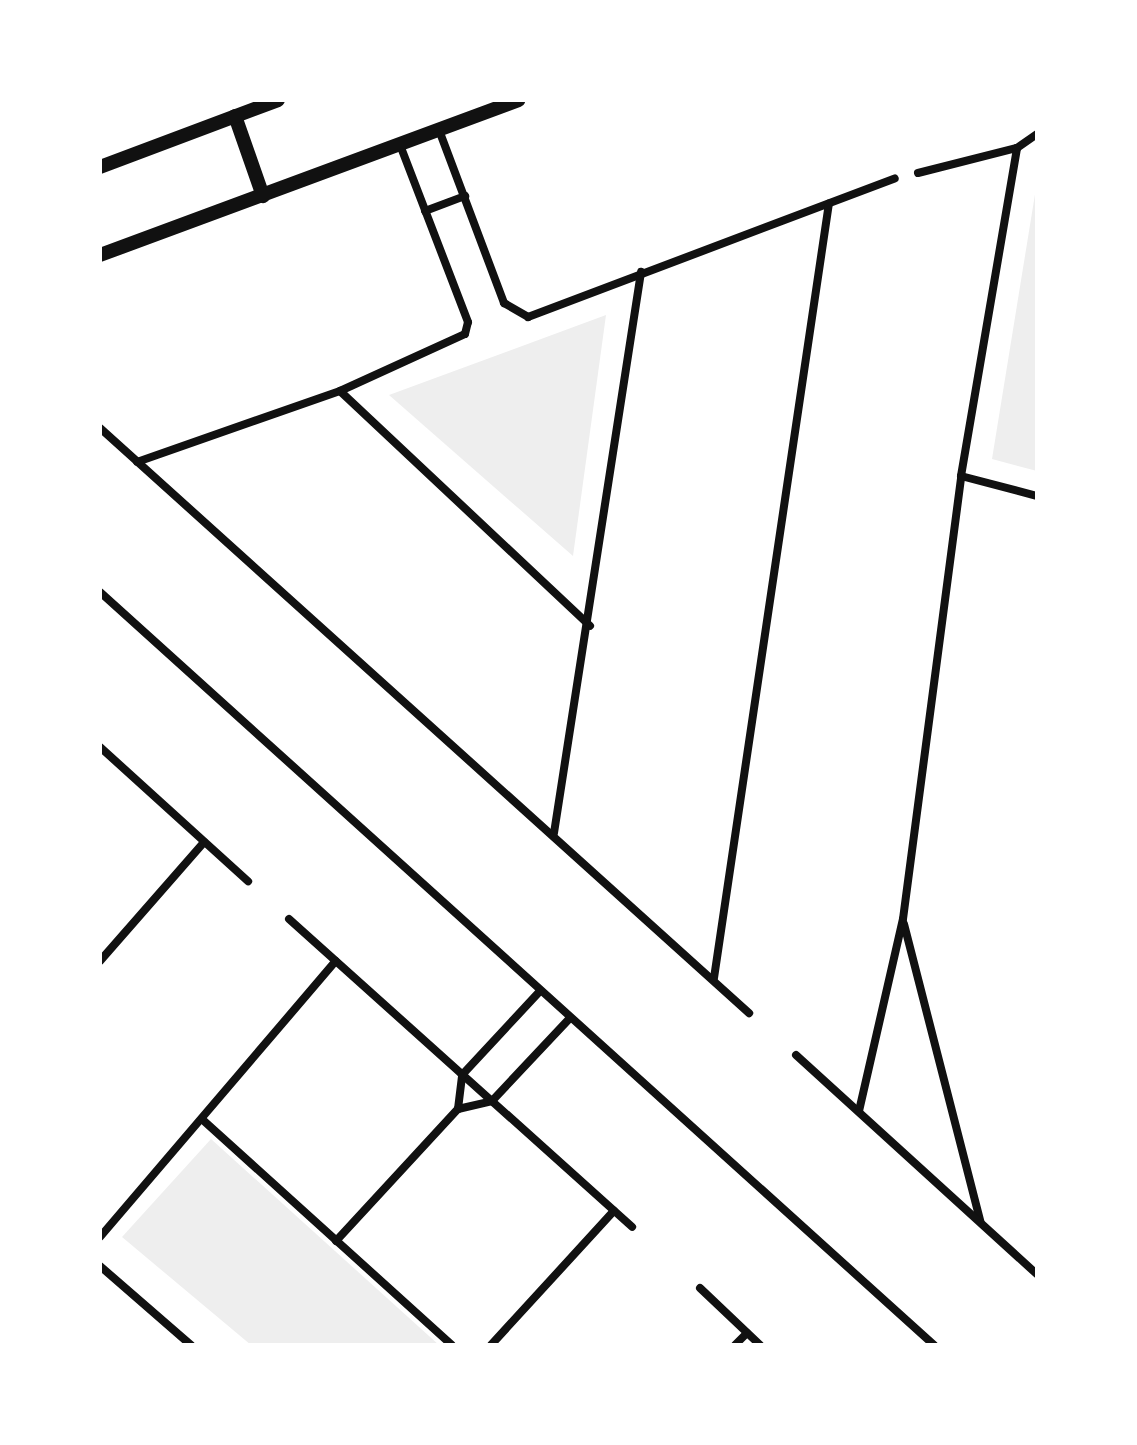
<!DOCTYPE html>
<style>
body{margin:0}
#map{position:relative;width:1137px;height:1445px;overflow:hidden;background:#fff;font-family:"Archivo Narrow",sans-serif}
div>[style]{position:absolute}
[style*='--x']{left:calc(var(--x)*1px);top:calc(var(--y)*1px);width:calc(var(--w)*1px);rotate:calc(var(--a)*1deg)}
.green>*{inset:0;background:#eee}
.minor>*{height:8px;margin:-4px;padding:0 4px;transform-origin:4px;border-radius:4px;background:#111}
.tertiary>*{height:14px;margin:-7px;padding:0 7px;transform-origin:7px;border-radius:7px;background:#111}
span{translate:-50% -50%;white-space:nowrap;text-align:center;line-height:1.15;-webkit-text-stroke:8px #fff;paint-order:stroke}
.frame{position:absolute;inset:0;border:102px solid #fff;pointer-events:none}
</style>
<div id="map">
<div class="green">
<i style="clip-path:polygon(1037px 182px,1037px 471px,992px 459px)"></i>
<i style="clip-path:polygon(606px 315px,573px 556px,389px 395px)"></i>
<i style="clip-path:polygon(211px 1139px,439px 1345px,251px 1345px,122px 1237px)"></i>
</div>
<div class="minor">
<i style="--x:439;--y:130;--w:185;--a:69.4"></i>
<i style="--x:504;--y:303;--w:28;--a:30"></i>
<i style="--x:528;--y:317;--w:392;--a:-20.7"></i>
<i style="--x:918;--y:173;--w:102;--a:-14.2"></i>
<i style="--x:1017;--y:148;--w:24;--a:-35"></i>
<i style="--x:425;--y:211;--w:43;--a:-20.6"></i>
<i style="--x:340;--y:391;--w:343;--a:43.2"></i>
<i style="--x:100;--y:428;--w:874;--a:42.03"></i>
<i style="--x:137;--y:462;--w:215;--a:-19.3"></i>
<i style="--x:340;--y:391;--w:137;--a:-24.5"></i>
<i style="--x:465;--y:334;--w:12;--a:-76"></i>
<i style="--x:468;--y:322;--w:190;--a:-111"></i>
<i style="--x:961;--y:476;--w:79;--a:14.7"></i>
<i style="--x:100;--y:592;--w:1124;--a:42.08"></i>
<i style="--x:100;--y:747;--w:200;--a:42.2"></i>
<i style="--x:554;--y:833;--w:568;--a:-81.18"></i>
<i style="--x:289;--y:919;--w:461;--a:41.9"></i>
<i style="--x:904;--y:924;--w:307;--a:75.6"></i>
<i style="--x:100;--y:961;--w:158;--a:-48.8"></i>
<i style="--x:714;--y:978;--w:783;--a:-81.56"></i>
<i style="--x:796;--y:1055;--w:326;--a:42.3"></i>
<i style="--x:458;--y:1109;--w:34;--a:-83"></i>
<i style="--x:462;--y:1075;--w:115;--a:-47.1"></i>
<i style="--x:859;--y:1111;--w:197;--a:-77.1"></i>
<i style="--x:903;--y:919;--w:447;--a:-82.5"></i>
<i style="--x:961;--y:476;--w:333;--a:-80.3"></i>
<i style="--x:204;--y:1121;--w:334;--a:42.1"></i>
<i style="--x:100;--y:1237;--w:363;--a:-49.5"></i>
<i style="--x:336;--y:1241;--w:180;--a:-47.3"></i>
<i style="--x:458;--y:1109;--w:35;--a:-13"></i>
<i style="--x:492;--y:1101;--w:114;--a:-46.8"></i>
<i style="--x:100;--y:1266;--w:121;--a:41"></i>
<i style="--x:700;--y:1288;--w:83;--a:43.5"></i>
<i style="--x:491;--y:1345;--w:182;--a:-47.5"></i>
<i style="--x:735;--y:1345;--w:17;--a:-45"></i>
</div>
<div class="tertiary">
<i style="--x:235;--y:116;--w:85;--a:70.7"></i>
<i style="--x:100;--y:167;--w:190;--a:-20.6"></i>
<i style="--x:100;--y:255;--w:446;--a:-20.3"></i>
</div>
<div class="frame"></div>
</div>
